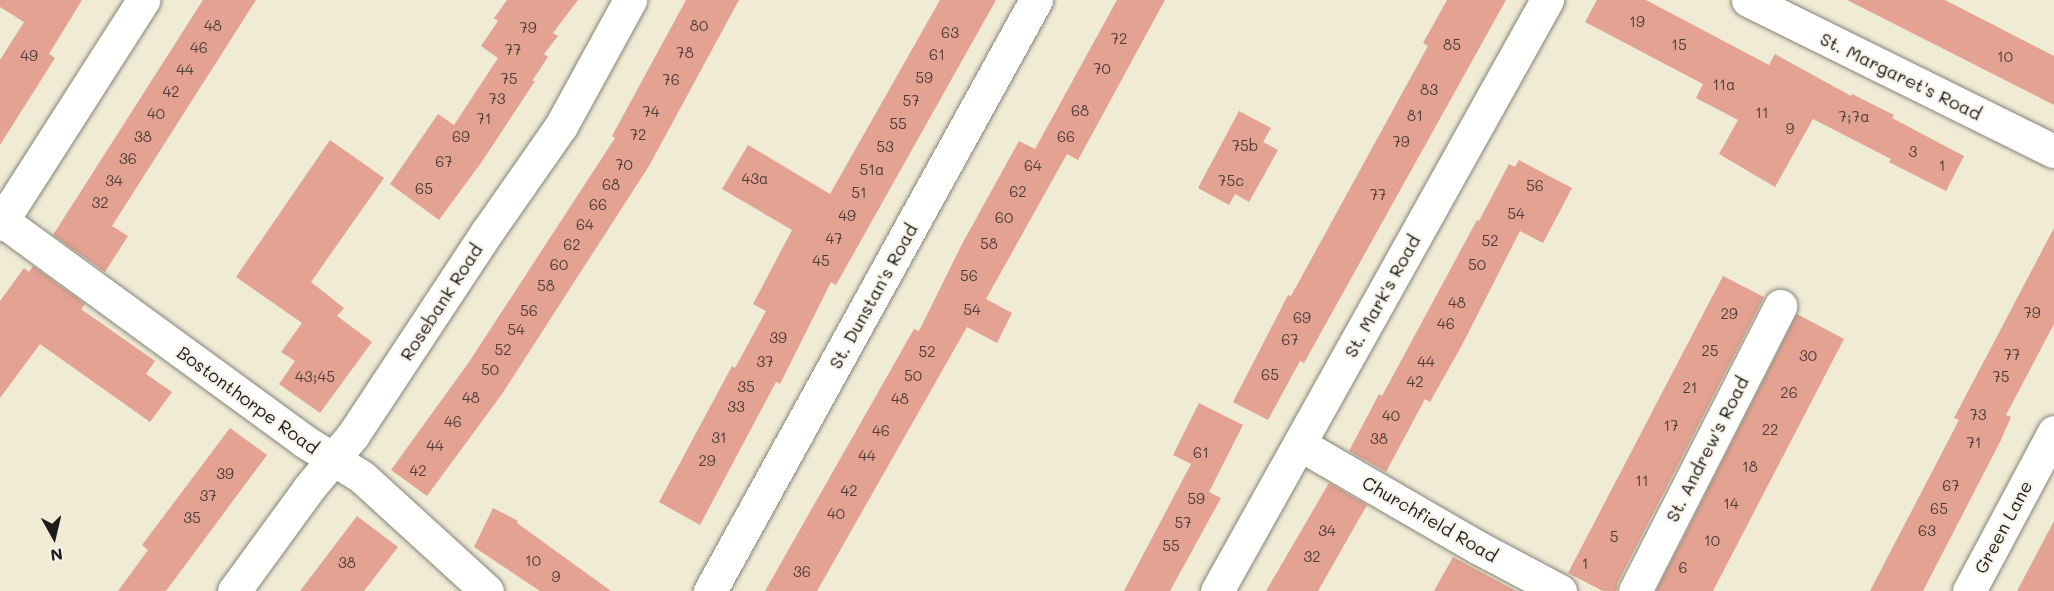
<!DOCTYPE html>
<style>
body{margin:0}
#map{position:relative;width:2054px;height:591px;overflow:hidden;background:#f0ebd5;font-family:Mali,sans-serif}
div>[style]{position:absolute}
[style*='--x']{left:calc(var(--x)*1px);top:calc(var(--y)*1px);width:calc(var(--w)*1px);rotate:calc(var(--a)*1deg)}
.building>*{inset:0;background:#e3a292}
.roads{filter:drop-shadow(0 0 2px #868478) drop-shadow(0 0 2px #868478)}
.minor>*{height:33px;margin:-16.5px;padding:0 16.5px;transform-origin:16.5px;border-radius:16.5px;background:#fff}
span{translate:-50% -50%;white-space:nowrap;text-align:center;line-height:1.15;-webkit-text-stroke:4.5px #f7f3e8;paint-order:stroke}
.number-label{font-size:15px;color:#4e3e3a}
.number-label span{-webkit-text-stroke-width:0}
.street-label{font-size:18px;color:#1c1c1c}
.north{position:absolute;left:24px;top:507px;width:60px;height:60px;-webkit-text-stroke:4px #f7f3e8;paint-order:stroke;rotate:172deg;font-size:16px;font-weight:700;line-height:24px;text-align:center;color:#1c1c1c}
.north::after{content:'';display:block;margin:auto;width:21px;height:27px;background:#1c1c1c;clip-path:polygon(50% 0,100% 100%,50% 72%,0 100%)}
</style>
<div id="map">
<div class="building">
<i style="clip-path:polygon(0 0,82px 0,49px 54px,55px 58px,0 145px,0 60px,24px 22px,0 7px)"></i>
<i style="clip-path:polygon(203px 0,256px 0,112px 226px,128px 236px,105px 272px,53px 235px)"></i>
<i style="clip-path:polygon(507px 0,578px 0,553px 33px,558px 36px,544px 54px,548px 57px,532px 81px,535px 81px,483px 160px,439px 220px,390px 184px,438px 114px,454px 125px,498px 58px,481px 46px,498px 21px,494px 18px)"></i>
<i style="clip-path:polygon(686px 0,739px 0,649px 166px,502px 394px,427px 496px,391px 470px,469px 362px,615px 138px,612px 136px)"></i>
<i style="clip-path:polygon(940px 0,996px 0,836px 285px,831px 282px,780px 384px,776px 382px,700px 525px,659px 502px,732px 366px,735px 368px,766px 311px,753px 304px,792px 230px,722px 189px,748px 145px,830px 194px)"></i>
<i style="clip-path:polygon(1117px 0,1165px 0,1078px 160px,1067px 154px,986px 299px,1012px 313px,997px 343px,967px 327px,817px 591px,765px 591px,914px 329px,919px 331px,961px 246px,1019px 141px,1035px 149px)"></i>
<i style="clip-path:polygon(1447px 0,1506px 0,1304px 363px,1300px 361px,1268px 420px,1233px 402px,1288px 295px,1291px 296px,1428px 46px,1423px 43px)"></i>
<i style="clip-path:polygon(1597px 0,1646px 0,1769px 65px,1775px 54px,1851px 96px,1852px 94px,1894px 115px,1892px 118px,1964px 156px,1946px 191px,1889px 162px,1891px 159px,1813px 119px,1775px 187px,1719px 154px,1738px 120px,1696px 98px,1703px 84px,1585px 22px)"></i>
<i style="clip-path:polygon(1847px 0,1945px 0,2054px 56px,2054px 105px)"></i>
<i style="clip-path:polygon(1239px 111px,1271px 128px,1263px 142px,1278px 150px,1249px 202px,1235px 194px,1229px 205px,1198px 188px)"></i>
<i style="clip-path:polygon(330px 140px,384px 178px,311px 282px,344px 308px,337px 316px,372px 342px,320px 413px,279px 384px,295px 361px,281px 352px,302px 323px,236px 277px)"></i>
<i style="clip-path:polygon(1519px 160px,1572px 188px,1543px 243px,1520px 231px,1462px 345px,1430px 402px,1425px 399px,1386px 472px,1349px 451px,1379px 394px,1382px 396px,1477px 220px,1479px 221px,1509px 164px,1515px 167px)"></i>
<i style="clip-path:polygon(2054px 228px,2054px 324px,2006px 415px,2011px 417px,2000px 442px,1923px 591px,1870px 591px,1959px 420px,1954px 418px)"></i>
<i style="clip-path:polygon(33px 266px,85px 304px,81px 309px,155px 361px,146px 374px,172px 392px,150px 422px,40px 344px,0 398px,0 301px,24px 268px,29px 272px)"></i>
<i style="clip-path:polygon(1723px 276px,1764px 297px,1618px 582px,1616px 591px,1603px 591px,1568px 573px)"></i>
<i style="clip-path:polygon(1797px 314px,1844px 339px,1713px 591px,1656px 591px)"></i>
<i style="clip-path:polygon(1199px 403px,1243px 425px,1209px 492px,1221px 498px,1170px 591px,1124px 591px,1191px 464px,1173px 455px)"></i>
<i style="clip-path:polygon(230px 428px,267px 455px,166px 591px,118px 591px,148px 550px,142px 545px)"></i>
<i style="clip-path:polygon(1329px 483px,1367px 505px,1318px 591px,1266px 591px)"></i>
<i style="clip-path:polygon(493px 508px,518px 521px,517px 523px,611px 591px,540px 591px,474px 547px)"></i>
<i style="clip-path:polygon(357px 516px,398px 547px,364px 591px,300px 591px)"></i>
<i style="clip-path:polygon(2054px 521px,2054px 591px,2017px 591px)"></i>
<i style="clip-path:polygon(1453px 557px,1516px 591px,1434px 591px)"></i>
</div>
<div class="roads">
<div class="minor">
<i style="--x:1748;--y:0;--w:341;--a:26.3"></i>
<i style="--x:0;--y:219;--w:376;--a:36.1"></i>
<i style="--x:304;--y:441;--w:68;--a:31.8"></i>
<i style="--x:362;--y:477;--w:169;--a:42.4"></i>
<i style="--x:0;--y:224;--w:266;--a:-57.4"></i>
<i style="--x:1301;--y:445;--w:203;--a:30.1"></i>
<i style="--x:1477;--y:547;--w:94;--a:27.9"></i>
<i style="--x:234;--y:591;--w:127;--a:-53.9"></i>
<i style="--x:309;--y:488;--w:69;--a:-50.3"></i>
<i style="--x:353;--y:435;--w:243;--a:-56.6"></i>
<i style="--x:487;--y:232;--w:129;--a:-55.1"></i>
<i style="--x:561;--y:126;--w:144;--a:-61.3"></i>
<i style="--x:710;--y:591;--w:675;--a:-61.12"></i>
<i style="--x:1217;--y:591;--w:677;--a:-60.82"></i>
<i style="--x:1635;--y:591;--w:320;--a:-63"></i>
<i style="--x:1969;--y:591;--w:180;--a:-61.9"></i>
</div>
</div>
<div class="number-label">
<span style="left:1637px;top:22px">19</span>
<span style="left:213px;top:26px">48</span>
<span style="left:699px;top:26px">80</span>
<span style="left:528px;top:28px">79</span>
<span style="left:950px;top:33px">63</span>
<span style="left:1119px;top:39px">72</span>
<span style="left:1452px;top:45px">85</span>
<span style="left:1679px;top:45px">15</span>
<span style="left:199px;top:48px">46</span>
<span style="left:513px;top:50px">77</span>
<span style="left:685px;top:53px">78</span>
<span style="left:937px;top:55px">61</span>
<span style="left:29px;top:56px">49</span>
<span style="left:2005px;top:57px">10</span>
<span style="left:1102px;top:69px">70</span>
<span style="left:185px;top:70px">44</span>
<span style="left:924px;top:78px">59</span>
<span style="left:509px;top:79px">75</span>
<span style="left:671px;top:80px">76</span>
<span style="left:1724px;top:85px">11a</span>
<span style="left:1429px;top:90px">83</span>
<span style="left:171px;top:92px">42</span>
<span style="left:497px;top:99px">73</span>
<span style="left:911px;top:101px">57</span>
<span style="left:1080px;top:111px">68</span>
<span style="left:651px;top:112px">74</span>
<span style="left:1762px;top:113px">11</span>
<span style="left:156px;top:114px">40</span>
<span style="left:1415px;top:116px">81</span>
<span style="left:1854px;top:117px">7;7a</span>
<span style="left:484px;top:119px">71</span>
<span style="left:898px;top:124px">55</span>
<span style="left:1790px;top:129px">9</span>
<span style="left:638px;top:135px">72</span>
<span style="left:143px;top:137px">38</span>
<span style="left:461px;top:137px">69</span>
<span style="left:1066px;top:137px">66</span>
<span style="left:1401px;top:142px">79</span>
<span style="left:1245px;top:146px">75b</span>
<span style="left:885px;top:147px">53</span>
<span style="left:1913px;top:152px">3</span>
<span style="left:128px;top:159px">36</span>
<span style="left:444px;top:162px">67</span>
<span style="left:624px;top:165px">70</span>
<span style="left:1033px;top:166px">64</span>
<span style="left:1942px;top:166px">1</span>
<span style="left:872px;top:170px">51a</span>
<span style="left:755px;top:179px">43a</span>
<span style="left:114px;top:181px">34</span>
<span style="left:1231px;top:181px">75c</span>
<span style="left:611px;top:185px">68</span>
<span style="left:1535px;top:186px">56</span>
<span style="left:424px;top:189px">65</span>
<span style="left:1018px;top:192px">62</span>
<span style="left:859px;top:193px">51</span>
<span style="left:1378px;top:195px">77</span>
<span style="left:100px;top:203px">32</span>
<span style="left:598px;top:205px">66</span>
<span style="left:1516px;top:214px">54</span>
<span style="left:847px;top:216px">49</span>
<span style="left:1004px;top:218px">60</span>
<span style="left:585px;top:225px">64</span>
<span style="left:834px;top:239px">47</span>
<span style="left:1490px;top:241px">52</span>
<span style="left:989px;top:244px">58</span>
<span style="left:572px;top:245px">62</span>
<span style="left:821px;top:261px">45</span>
<span style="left:559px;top:265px">60</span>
<span style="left:1477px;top:265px">50</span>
<span style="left:969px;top:276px">56</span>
<span style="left:546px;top:286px">58</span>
<span style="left:1457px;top:303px">48</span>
<span style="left:972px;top:310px">54</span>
<span style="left:529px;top:311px">56</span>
<span style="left:2032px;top:313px">79</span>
<span style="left:1729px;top:314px">29</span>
<span style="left:1302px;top:318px">69</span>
<span style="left:1446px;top:324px">46</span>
<span style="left:516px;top:330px">54</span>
<span style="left:778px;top:338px">39</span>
<span style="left:1290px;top:340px">67</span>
<span style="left:503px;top:350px">52</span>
<span style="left:1710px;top:351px">25</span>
<span style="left:927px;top:352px">52</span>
<span style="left:2012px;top:355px">77</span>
<span style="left:1808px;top:356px">30</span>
<span style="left:765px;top:362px">37</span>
<span style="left:1426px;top:362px">44</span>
<span style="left:490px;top:370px">50</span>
<span style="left:1270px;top:375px">65</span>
<span style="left:913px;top:376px">50</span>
<span style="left:315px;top:377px">43;45</span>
<span style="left:2001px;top:377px">75</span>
<span style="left:1415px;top:382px">42</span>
<span style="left:746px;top:387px">35</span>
<span style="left:1690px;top:388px">21</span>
<span style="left:1789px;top:393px">26</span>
<span style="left:471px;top:398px">48</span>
<span style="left:900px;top:399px">48</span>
<span style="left:736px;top:407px">33</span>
<span style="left:1978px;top:415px">73</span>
<span style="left:1391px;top:416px">40</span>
<span style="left:453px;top:422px">46</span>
<span style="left:1671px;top:426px">17</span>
<span style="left:1770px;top:430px">22</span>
<span style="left:881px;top:431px">46</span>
<span style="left:719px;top:438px">31</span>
<span style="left:1379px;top:439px">38</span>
<span style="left:1974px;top:443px">71</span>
<span style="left:435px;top:446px">44</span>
<span style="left:1201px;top:453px">61</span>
<span style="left:867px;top:456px">44</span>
<span style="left:707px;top:461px">29</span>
<span style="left:1750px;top:467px">18</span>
<span style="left:418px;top:471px">42</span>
<span style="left:225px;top:474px">39</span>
<span style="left:1642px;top:481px">11</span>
<span style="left:1951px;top:486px">67</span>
<span style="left:849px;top:491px">42</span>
<span style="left:208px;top:496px">37</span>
<span style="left:1196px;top:499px">59</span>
<span style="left:1731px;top:504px">14</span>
<span style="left:1939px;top:509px">65</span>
<span style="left:836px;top:514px">40</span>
<span style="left:192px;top:518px">35</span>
<span style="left:1183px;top:523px">57</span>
<span style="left:1327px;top:531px">34</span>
<span style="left:1927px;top:531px">63</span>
<span style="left:1614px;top:537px">5</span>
<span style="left:1712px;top:541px">10</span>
<span style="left:1171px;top:546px">55</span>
<span style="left:1312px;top:557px">32</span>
<span style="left:533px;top:561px">10</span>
<span style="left:347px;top:563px">38</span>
<span style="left:1585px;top:564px">1</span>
<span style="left:1683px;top:568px">6</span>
<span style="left:802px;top:572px">36</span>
<span style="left:556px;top:577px">9</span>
</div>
<div class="street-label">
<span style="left:1901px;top:76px;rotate:26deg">St. Margaret's Road</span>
<span style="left:873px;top:296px;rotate:-61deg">St. Dunstan's Road</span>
<span style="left:1382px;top:296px;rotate:-61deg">St. Mark's Road</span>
<span style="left:441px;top:302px;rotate:-57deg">Rosebank Road</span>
<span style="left:248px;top:400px;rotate:36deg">Bostonthorpe Road</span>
<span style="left:1707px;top:449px;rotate:-63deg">St. Andrew's Road</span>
<span style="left:1430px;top:519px;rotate:30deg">Churchfield Road</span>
<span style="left:2003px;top:527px;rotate:-62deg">Green Lane</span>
</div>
<div class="north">N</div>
</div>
